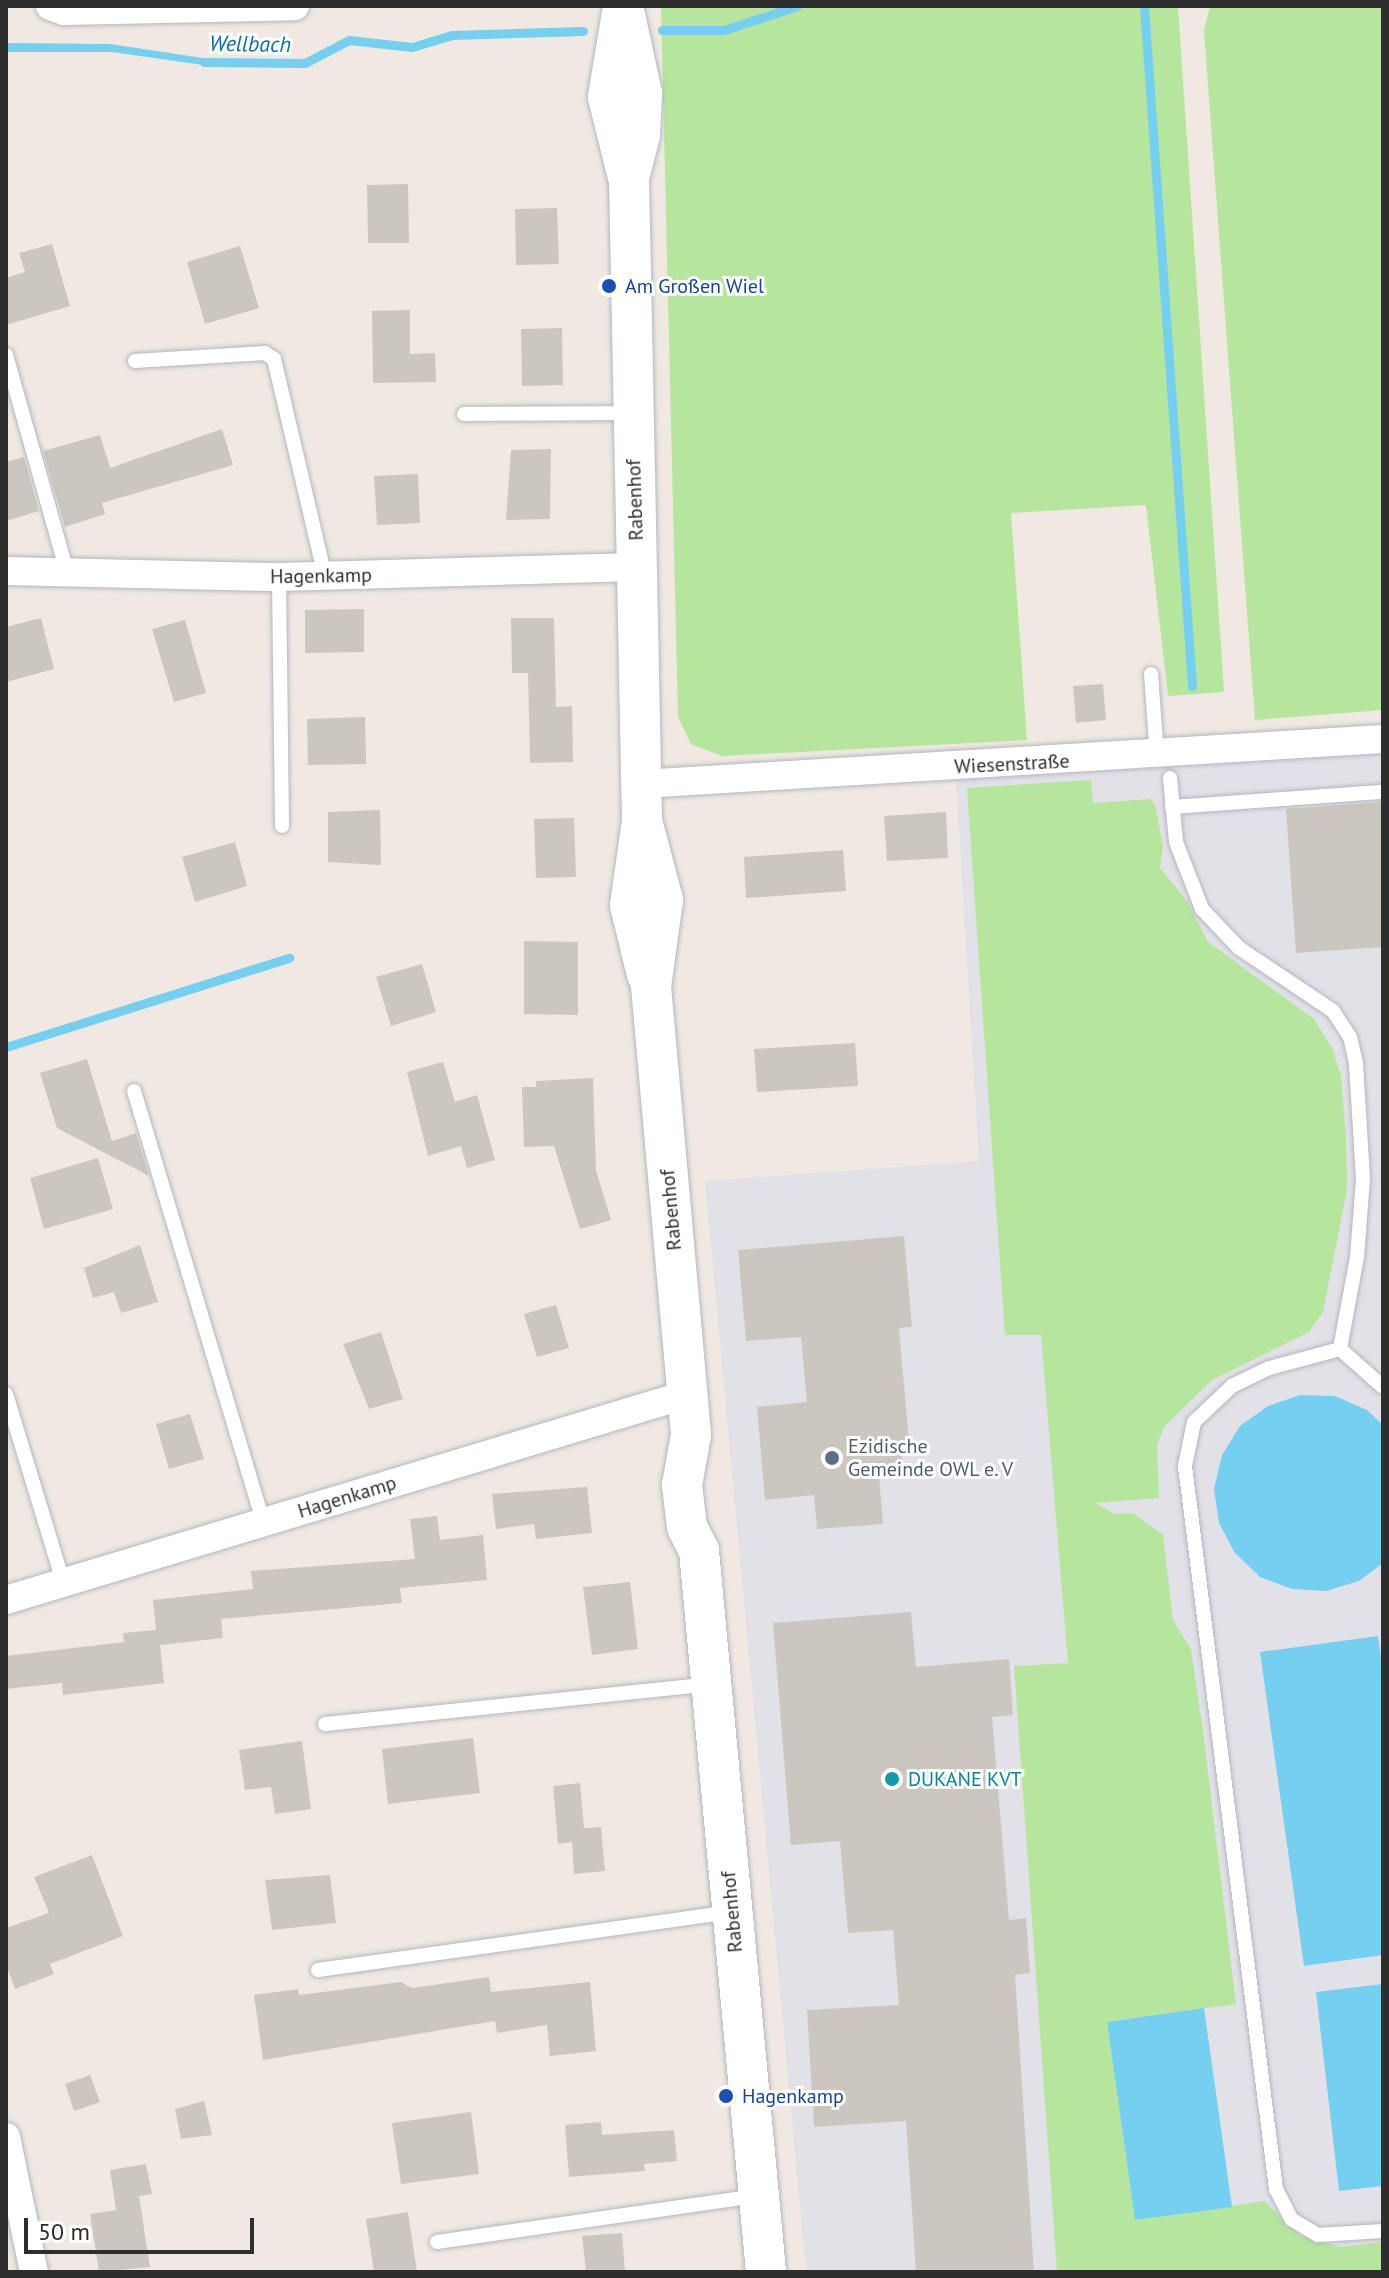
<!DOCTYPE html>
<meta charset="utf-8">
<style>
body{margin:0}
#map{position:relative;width:1389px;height:2278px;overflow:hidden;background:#efe9e1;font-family:"PT Sans",sans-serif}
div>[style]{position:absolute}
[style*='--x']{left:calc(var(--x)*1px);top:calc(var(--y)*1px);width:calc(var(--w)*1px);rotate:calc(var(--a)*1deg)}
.industrial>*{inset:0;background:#e3e1e8}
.green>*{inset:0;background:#b6e59e}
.water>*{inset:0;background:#75cff0}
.stream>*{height:9px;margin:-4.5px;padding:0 4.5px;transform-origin:4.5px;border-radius:4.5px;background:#75cff0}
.building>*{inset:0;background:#cbc7bf}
.roads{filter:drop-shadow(0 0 2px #b4b7c1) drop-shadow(0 0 2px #b4b7c1)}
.lane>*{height:14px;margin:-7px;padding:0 7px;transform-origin:7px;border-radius:7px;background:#fff}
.street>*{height:28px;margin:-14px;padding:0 14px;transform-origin:14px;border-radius:14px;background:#fff}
.secondary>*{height:40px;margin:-20px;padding:0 20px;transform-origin:20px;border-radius:20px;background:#fff}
.dots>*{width:22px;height:22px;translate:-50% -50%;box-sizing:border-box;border:4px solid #fff;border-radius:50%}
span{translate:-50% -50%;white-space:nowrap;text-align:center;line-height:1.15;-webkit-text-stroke:6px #fff;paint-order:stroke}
.transit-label{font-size:20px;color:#164399}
.left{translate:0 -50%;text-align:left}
.street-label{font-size:20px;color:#2e2e2e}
.service-label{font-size:20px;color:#4e5e75}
.culture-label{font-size:20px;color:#0d838f}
.water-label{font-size:22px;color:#0d6fa3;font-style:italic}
.frame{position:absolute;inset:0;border:8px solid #2e2e2e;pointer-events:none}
.scale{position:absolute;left:24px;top:2218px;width:230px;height:36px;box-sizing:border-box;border:4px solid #2e2e2e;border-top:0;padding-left:10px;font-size:24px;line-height:28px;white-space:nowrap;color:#2e2e2e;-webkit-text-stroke:6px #fff;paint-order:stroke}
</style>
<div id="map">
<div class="industrial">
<i style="clip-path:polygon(1383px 751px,1383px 2272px,806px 2272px,705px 1181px,979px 1161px,956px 780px)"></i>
</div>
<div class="green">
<i style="clip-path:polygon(661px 6px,1178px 6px,1224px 692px,1168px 696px,1146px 505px,1011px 513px,1027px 740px,722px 756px,691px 744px,678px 717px)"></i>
<i style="clip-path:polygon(1210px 6px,1383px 6px,1383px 710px,1255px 720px,1204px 31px)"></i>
<i style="clip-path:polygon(1091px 780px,1093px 803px,1150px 799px,1155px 804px,1163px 846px,1160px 868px,1187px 901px,1208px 942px,1314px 1019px,1332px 1048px,1341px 1076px,1346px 1137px,1347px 1190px,1323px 1312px,1309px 1332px,1212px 1380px,1164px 1427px,1157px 1445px,1159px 1498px,1095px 1503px,1115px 1514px,1133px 1513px,1163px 1535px,1173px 1620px,1191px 1649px,1203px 1731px,1236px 2004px,1107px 2022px,1135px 2220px,1264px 2201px,1300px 2236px,1340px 2247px,1383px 2242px,1383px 2272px,1057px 2272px,1014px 1666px,1068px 1663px,1041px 1335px,1005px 1335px,967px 788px)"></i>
</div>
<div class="water">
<i style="clip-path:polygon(6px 43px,110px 44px,216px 60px,217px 67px,112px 52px,6px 52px)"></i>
<i style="clip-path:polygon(1300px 1395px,1335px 1396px,1367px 1410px,1383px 1425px,1383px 1563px,1359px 1581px,1326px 1591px,1292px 1589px,1260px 1577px,1235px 1553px,1219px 1523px,1214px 1489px,1222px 1455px,1240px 1426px,1268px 1406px)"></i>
<i style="clip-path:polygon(1378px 1636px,1383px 1673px,1383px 1955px,1304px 1966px,1260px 1652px)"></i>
<i style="clip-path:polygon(1383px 1984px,1383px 2186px,1339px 2191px,1316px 1992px)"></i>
<i style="clip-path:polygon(1204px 2008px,1232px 2207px,1135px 2220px,1107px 2022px)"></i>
</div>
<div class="stream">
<i style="--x:1144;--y:6;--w:682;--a:85.96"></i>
<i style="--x:662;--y:30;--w:62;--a:0"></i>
<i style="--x:724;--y:30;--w:77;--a:-18.2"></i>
<i style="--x:204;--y:62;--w:101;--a:0.6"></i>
<i style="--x:305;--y:63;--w:50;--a:-27.6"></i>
<i style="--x:349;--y:40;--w:63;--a:6.3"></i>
<i style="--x:412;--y:47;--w:42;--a:-16.7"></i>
<i style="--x:452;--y:35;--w:131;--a:-1.7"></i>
<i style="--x:6;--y:1047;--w:297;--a:-17.5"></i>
</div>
<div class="building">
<i style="clip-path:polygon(408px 184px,409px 243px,368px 243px,367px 185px)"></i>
<i style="clip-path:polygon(557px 208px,559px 264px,516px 265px,515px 209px)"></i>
<i style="clip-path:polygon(52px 244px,70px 306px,6px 325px,6px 278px,25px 272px,19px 253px)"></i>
<i style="clip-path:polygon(240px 246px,259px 308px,205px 324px,187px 262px)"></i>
<i style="clip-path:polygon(410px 310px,410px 354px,435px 353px,436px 382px,373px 383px,372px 311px)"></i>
<i style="clip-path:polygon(562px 328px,563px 385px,522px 386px,521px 329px)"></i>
<i style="clip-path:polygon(222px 429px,233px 465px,102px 503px,105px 514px,65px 527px,43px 451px,100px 435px,110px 468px)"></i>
<i style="clip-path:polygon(551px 449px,550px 519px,506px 520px,511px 450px)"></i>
<i style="clip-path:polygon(24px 457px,39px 511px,6px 521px,6px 462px)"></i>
<i style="clip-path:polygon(418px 474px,420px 523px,377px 525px,374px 476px)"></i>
<i style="clip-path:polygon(364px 609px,364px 652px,305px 653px,305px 610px)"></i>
<i style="clip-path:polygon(41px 618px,54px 669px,6px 682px,6px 627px)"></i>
<i style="clip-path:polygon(511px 618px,554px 618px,556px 707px,572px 706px,573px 762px,530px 763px,528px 673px,512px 673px)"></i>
<i style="clip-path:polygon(185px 620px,206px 693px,174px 702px,152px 629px)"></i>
<i style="clip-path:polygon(1103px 684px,1106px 720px,1076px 723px,1073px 686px)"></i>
<i style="clip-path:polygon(365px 717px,366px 764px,308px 765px,307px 719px)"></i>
<i style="clip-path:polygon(1383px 802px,1383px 947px,1296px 953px,1286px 809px)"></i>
<i style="clip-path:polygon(380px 810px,381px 865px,328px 862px,328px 812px)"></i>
<i style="clip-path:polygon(946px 812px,948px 858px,887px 861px,884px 816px)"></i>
<i style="clip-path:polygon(574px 818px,576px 877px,536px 878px,534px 819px)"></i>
<i style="clip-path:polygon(235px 842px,247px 886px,195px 902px,182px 857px)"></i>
<i style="clip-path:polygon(843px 850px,846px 891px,746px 898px,744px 857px)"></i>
<i style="clip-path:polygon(524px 941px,578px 942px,578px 1015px,524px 1014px)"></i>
<i style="clip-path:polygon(422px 964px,436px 1012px,391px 1026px,376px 977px)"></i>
<i style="clip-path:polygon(855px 1043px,858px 1086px,757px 1092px,754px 1049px)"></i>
<i style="clip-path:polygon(87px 1059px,112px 1141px,136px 1133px,149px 1176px,57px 1128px,40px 1073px)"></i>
<i style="clip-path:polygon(443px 1062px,455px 1102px,477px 1095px,495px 1160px,467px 1168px,461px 1146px,428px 1156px,407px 1072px)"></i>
<i style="clip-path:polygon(593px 1078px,596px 1170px,611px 1220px,580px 1229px,554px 1146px,524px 1147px,522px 1087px,536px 1087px,536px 1081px)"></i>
<i style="clip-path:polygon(98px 1158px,113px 1209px,44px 1229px,30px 1178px)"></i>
<i style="clip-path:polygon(904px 1236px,912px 1327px,899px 1328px,909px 1443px,901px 1443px,903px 1472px,879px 1474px,883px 1524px,817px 1529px,814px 1495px,765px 1500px,757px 1407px,807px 1402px,801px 1337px,746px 1341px,738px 1250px)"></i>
<i style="clip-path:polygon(140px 1245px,158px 1302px,121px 1313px,114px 1292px,93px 1298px,84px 1268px)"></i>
<i style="clip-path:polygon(556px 1305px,569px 1348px,537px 1357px,524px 1314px)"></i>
<i style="clip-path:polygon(381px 1332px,403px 1399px,369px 1409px,343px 1344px)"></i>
<i style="clip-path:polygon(190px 1414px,204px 1459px,169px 1469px,156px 1424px)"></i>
<i style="clip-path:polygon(587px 1487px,592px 1533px,536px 1539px,534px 1524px,496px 1529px,492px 1494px)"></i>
<i style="clip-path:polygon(437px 1516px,440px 1540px,483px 1535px,487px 1580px,400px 1588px,402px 1603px,221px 1619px,223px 1638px,160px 1645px,164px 1683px,63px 1695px,62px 1683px,6px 1689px,6px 1656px,124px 1642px,123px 1633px,156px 1630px,153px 1600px,253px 1589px,251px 1571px,415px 1559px,410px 1519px)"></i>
<i style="clip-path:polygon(630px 1582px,638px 1649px,592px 1655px,583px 1587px)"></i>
<i style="clip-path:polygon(911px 1612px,916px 1667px,1009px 1659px,1013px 1715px,992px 1717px,1009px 1920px,1026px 1918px,1030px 1973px,1015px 1975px,1034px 2272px,916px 2272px,906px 2121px,814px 2127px,807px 2010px,899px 2005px,893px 1930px,848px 1933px,840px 1841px,791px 1845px,773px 1623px)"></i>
<i style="clip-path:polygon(473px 1738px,480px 1793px,388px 1804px,382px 1749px)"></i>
<i style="clip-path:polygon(302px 1741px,311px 1809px,275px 1814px,271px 1787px,245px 1790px,239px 1750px)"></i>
<i style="clip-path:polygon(580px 1783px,584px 1828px,601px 1827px,605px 1871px,574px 1874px,572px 1842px,558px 1844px,553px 1786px)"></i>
<i style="clip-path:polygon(92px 1855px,123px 1936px,50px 1964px,54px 1974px,15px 1989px,6px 1965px,6px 1928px,49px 1913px,34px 1877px)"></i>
<i style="clip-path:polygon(330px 1875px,336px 1923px,272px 1930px,265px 1880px)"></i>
<i style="clip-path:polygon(489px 1977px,491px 1992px,590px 1982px,596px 2051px,550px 2056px,547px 2025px,497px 2033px,495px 2021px,263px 2060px,254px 1995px,298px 1989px,299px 1995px,401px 1982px,412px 1988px)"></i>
<i style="clip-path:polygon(90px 2075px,100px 2102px,74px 2111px,65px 2084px)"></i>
<i style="clip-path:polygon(204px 2101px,212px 2135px,181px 2139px,175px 2109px)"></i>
<i style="clip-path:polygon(471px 2112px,479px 2174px,401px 2184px,392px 2123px)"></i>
<i style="clip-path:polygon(601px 2122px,602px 2135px,674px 2130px,677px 2161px,644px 2164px,645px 2171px,569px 2177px,565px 2125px)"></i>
<i style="clip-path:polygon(146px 2164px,152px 2194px,139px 2196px,150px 2267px,99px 2272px,90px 2214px,116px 2210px,110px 2170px)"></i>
<i style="clip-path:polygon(408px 2212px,417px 2272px,374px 2272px,366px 2219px)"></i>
<i style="clip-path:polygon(622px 2233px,625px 2272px,586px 2272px,582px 2236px)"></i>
</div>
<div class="roads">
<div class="lane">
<i style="--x:6;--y:355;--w:225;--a:74.3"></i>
<i style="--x:135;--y:361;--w:130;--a:-3.5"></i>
<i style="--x:265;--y:353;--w:11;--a:34"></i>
<i style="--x:274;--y:359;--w:224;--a:76.8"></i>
<i style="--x:464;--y:414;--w:167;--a:-0.3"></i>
<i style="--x:279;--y:577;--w:249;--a:89.3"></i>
<i style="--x:1151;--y:674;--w:81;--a:85.8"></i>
<i style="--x:1170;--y:778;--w:64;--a:84.6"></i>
<i style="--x:1176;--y:842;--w:72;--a:68.8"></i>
<i style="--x:1202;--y:909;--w:54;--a:46.5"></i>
<i style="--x:1239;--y:948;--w:113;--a:33.8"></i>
<i style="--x:1333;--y:1011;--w:31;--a:57"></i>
<i style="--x:1350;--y:1037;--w:28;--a:77"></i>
<i style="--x:1356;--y:1064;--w:115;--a:86.5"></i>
<i style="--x:1363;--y:1179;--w:78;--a:94.4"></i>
<i style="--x:1357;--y:1257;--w:94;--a:100.5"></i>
<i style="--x:1340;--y:1349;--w:73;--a:165"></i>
<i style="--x:1269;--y:1368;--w:41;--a:154.1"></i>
<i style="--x:1232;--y:1386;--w:52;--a:136.5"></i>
<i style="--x:1194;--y:1422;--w:45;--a:101.6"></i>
<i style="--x:1185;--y:1466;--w:729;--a:82.83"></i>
<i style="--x:1276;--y:2189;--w:34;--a:63"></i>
<i style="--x:1291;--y:2219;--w:31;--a:31"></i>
<i style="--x:1318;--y:2235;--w:65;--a:-3.5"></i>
<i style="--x:1172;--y:807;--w:212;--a:-4.1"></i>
<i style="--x:134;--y:1091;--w:451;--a:73.3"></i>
<i style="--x:1340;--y:1349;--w:57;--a:41.5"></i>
<i style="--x:6;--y:1394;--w:196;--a:73.1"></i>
<i style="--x:325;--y:1724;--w:387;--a:-5.9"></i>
<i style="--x:318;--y:1970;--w:418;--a:-8"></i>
<i style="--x:437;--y:2242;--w:323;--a:-8.2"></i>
</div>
<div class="street">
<i style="--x:50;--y:6;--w:15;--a:20"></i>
<i style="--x:64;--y:11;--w:231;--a:-1.2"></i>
<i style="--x:6;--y:571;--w:273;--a:1.3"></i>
<i style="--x:279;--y:577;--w:358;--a:-1.6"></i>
<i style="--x:641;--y:784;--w:743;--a:-3.47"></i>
<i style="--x:6;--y:1600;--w:712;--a:-16.81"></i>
<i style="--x:6;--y:2137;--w:138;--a:78.3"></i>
</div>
<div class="secondary">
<i style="--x:623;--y:6;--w:89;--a:77.7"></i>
<i style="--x:642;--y:93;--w:42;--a:92.7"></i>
<i style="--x:640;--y:135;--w:44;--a:104.3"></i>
<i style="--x:629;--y:178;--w:643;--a:88.84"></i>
<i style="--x:642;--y:821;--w:85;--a:98.1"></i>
<i style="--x:630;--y:905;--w:72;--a:76.3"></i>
<i style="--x:622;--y:13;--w:85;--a:99.5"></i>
<i style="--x:608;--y:97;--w:82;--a:76"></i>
<i style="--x:642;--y:821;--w:82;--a:75.1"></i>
<i style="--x:663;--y:900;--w:87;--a:97.9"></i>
<i style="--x:651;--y:986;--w:451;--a:84.9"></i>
<i style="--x:691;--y:1435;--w:51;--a:100.2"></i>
<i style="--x:682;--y:1485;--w:42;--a:83.2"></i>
<i style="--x:687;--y:1527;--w:27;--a:63"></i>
<i style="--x:699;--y:1551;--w:724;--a:84.69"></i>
</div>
</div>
<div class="dots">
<i style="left:609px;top:286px;background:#1a4fb4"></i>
<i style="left:832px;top:1458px;background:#5c6f8a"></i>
<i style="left:892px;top:1779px;background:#0f9aa8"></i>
<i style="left:726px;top:2096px;background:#1a4fb4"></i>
</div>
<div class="transit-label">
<span class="left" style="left:625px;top:286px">Am Großen Wiel</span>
<span class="left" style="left:742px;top:2096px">Hagenkamp</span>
</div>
<div class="street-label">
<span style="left:635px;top:500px;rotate:-92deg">Rabenhof</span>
<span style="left:321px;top:576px;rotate:-1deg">Hagenkamp</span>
<span style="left:1012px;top:764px;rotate:-3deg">Wiesenstraße</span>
<span style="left:671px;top:1210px;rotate:-95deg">Rabenhof</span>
<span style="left:347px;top:1497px;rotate:-17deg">Hagenkamp</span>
<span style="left:732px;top:1912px;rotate:-95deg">Rabenhof</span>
</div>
<div class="service-label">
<span class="left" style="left:848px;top:1458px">Ezidische<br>Gemeinde OWL e. V</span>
</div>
<div class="culture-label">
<span class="left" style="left:908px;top:1779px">DUKANE KVT</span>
</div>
<div class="water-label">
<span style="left:250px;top:44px;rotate:1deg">Wellbach</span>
</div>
<div class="frame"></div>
<div class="scale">50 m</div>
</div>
